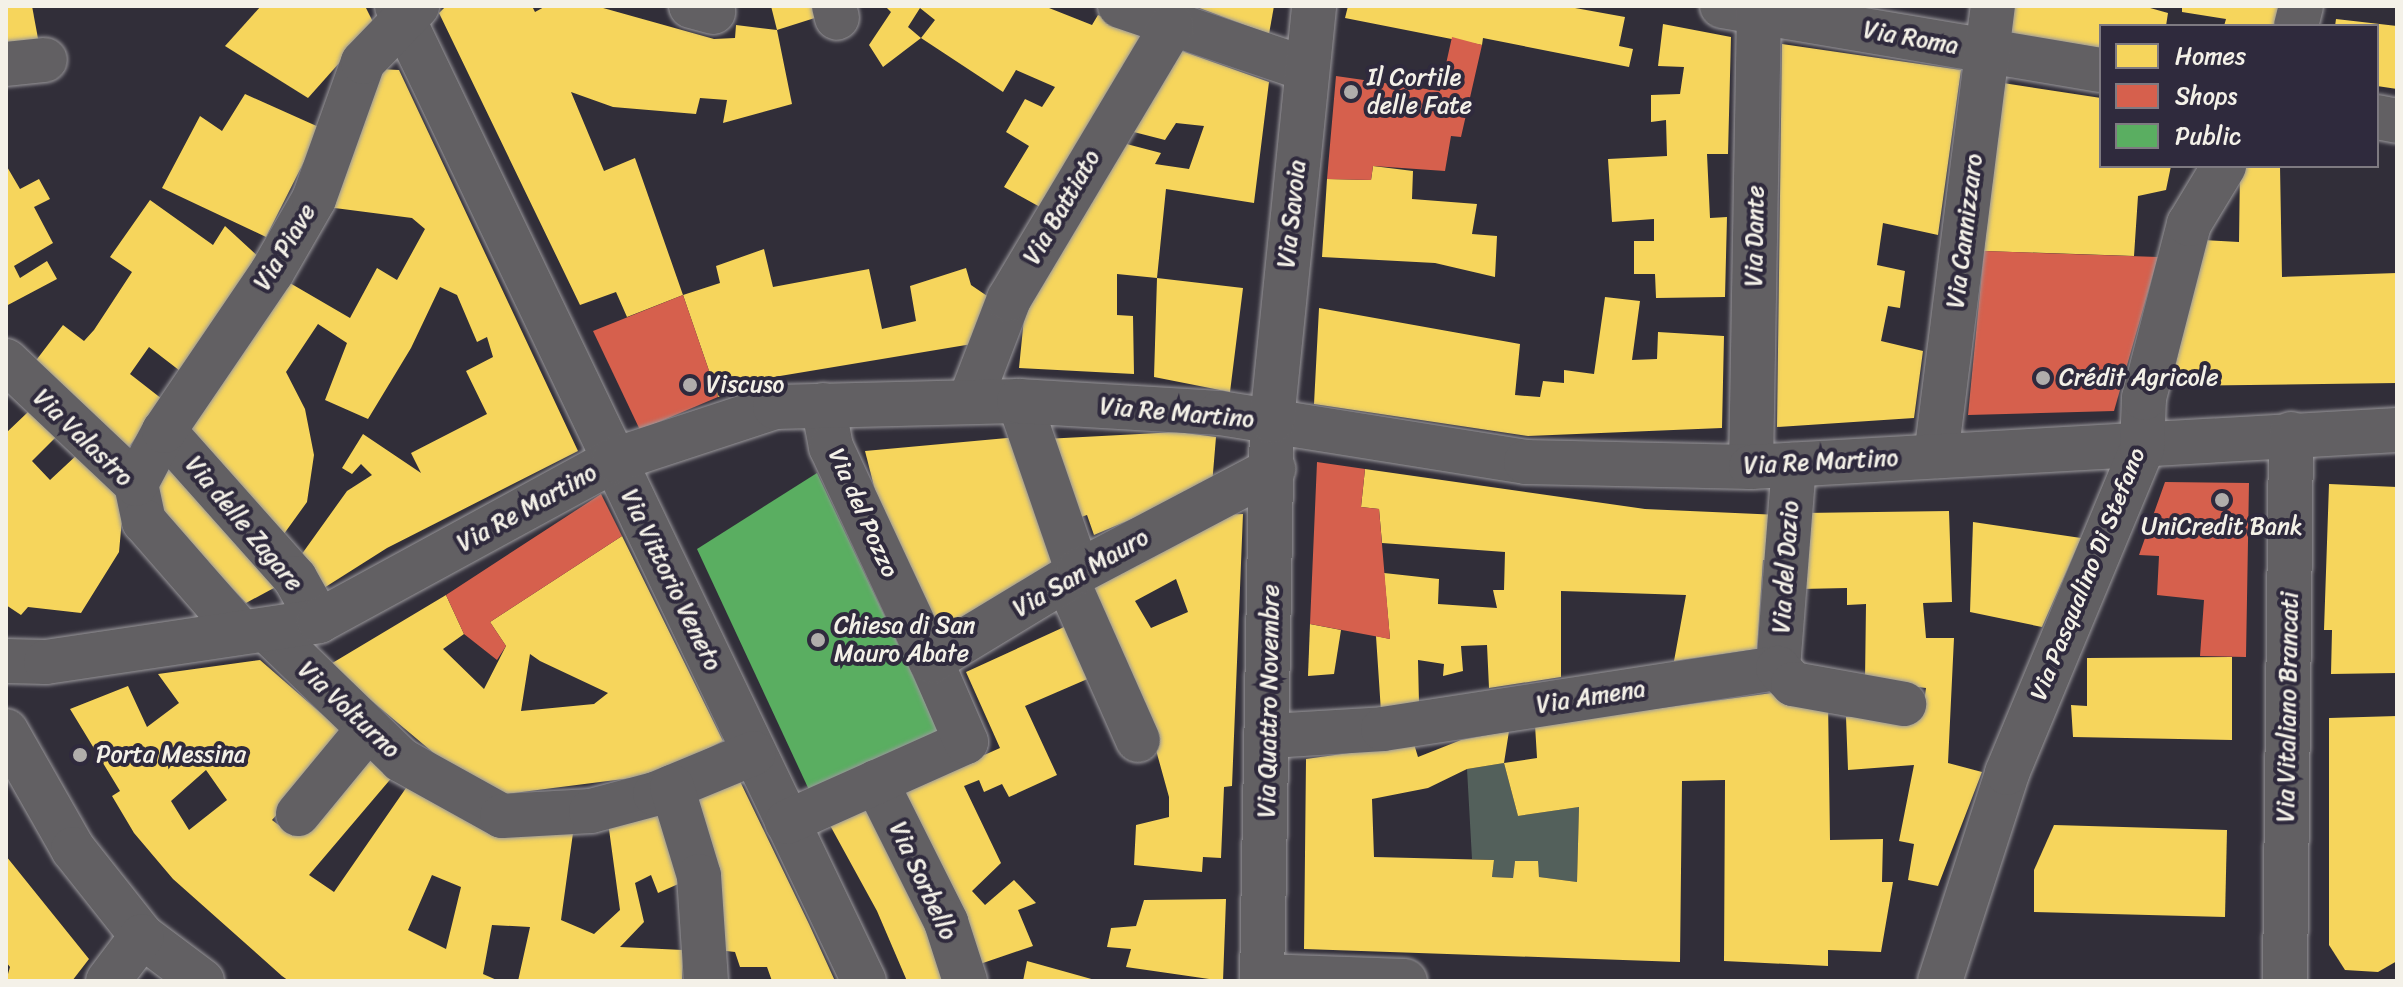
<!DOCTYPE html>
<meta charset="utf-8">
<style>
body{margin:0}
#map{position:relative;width:2403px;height:987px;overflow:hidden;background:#312e39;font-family:Sriracha,sans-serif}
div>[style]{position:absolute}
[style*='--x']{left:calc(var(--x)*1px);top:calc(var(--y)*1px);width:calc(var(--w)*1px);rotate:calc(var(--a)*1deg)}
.green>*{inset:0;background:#53605b}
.homes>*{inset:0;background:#f6d55c}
.shops>*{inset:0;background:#d6604d}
.public>*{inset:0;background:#5aae61}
.roads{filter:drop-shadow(0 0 2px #9a989b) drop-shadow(0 0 2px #9a989b)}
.street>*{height:44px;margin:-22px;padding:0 22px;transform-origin:22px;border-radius:22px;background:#626063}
.dots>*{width:22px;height:22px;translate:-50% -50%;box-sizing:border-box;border:4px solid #2f2a3d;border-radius:50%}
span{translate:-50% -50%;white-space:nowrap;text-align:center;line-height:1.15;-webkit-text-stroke:8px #2f2a3d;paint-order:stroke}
.street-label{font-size:24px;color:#f4f1e8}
.poi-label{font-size:24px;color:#f4f1e8}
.left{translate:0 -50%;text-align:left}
.frame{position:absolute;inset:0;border:8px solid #f4f1e8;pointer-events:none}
.legend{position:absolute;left:2099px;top:24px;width:280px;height:144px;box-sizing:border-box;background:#2f2a3d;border:2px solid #7e7a81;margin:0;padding:10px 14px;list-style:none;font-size:24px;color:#f4f1e8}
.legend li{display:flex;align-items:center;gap:16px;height:40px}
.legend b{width:40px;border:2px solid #7e7a81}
</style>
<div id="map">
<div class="green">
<i style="clip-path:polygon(1504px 763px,1518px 816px,1579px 807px,1577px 882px,1539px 877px,1537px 861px,1515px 861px,1513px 878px,1492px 877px,1494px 860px,1472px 859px,1467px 769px)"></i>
</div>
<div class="homes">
<i style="clip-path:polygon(6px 6px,32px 6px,39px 44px,6px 49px)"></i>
<i style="clip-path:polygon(261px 6px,365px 6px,374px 24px,308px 98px,225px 46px)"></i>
<i style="clip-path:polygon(446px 6px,532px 6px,535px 12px,546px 6px,596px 6px,714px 39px,735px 38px,736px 25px,777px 30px,792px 104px,723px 123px,727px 100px,700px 98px,696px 114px,613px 107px,571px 92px,604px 171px,635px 158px,683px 295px,627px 317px,616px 292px,580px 305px,439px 13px)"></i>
<i style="clip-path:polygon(771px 6px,819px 6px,821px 16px,777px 30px)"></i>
<i style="clip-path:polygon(evenodd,885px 6px,1044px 6px,1092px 25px,1098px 15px,1142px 35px,1040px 207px,1004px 187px,1029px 146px,1006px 132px,1025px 99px,1042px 107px,1055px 87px,1016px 70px,1003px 92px,921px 38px,883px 67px,869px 45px,891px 12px,885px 6px,920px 8px,935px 20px,921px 38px,908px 27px,920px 8px)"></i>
<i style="clip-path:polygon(1194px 6px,1274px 6px,1269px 34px)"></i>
<i style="clip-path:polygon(1348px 6px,1564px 6px,1625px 17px,1619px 46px,1633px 49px,1629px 67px,1483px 38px,1482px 45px,1345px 18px)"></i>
<i style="clip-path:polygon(2009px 6px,2143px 6px,2168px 13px,2166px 26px,2101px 26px,2101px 48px,2006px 33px)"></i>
<i style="clip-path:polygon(2182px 6px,2284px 6px,2279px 26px,2224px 26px,2226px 19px,2182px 12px)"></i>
<i style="clip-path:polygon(2336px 19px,2397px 26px,2397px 89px,2377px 86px,2377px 26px,2335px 26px)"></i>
<i style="clip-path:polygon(1663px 24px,1731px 37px,1728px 154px,1707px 154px,1710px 218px,1727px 217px,1725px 297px,1656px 298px,1655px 274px,1634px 274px,1634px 241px,1654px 241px,1654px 219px,1612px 222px,1608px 159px,1667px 156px,1666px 120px,1651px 122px,1651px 95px,1680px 94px,1684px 67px,1658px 66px)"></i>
<i style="clip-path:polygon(1782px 44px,1961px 70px,1938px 235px,1883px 223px,1877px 265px,1905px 271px,1900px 308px,1888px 306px,1881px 341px,1923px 351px,1914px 418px,1777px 427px)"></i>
<i style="clip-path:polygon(1179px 50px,1269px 82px,1254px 203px,1166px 189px,1157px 278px,1117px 274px,1117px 315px,1133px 316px,1134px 374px,1019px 368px,1025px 308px,1119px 142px,1161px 153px,1155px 164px,1189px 169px,1204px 126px,1176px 123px,1165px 140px,1126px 130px)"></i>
<i style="clip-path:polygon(379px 69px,399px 70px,578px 451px,387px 548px,316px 593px,299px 558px,347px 491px,372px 475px,361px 464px,352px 474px,342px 468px,363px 434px,421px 473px,411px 453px,487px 414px,466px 371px,493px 357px,487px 337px,477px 342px,457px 295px,440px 287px,411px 348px,368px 419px,325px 400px,347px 343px,318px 324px,286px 372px,305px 409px,314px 455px,307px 502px,281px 538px,184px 431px,283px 279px,350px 318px,377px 268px,397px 280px,425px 229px,412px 218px,327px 207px)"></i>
<i style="clip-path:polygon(2003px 83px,2101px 98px,2101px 166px,2171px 166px,2166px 190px,2138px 196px,2134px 256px,1984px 251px)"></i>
<i style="clip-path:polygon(245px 94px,321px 128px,266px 237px,162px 188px,200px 116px,222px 131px)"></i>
<i style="clip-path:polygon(6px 165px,20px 189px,39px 179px,50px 199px,34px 207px,53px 243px,14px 266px,20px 278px,47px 261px,57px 279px,6px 306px)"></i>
<i style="clip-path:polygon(1373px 166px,1413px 171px,1412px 199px,1477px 204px,1472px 234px,1497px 236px,1495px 277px,1435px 263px,1322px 257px,1327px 179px,1371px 180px)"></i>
<i style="clip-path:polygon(2240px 166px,2280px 166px,2282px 277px,2397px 273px,2397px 383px,2171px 386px,2203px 240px,2239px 242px)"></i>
<i style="clip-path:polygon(150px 200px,213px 245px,225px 226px,263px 261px,184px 374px,149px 347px,130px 374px,162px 399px,125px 453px,31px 367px,63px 325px,84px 341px,94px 330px,132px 272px,110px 257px)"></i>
<i style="clip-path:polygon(764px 249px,773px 287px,869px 269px,882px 329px,916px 321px,910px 286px,966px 268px,971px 285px,993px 300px,972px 344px,762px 379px,718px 397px,683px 295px,720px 283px,716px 266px)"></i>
<i style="clip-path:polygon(1157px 278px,1243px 288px,1230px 392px,1154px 377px)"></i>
<i style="clip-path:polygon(1605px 297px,1640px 301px,1632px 360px,1657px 359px,1658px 332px,1724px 336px,1722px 428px,1528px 436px,1314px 404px,1319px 308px,1520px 344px,1515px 395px,1540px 397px,1543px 381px,1564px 383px,1564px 370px,1594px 374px)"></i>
<i style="clip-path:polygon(28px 412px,57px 436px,32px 461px,50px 480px,79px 453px,124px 497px,119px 552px,81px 613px,28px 607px,21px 615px,6px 605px,6px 433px)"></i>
<i style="clip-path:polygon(1177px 432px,1216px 437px,1212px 485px,1094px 535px,1087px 515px,1072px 520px,1045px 439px)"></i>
<i style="clip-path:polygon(1018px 437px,1058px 562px,939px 634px,879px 506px,865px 451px)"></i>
<i style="clip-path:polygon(174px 455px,285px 582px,246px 603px,149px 499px)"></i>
<i style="clip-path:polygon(1365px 469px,1645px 509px,1781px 515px,1776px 560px,1763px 560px,1757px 649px,1674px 661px,1686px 595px,1561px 591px,1561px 677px,1489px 688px,1487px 645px,1461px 646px,1463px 671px,1443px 676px,1444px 664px,1418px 660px,1419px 703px,1381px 712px,1376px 636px,1390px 639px,1384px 573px,1439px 579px,1438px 604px,1497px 608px,1493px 590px,1504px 590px,1505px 552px,1382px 543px,1379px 509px,1361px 507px)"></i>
<i style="clip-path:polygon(2329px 484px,2397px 487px,2397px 673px,2331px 674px,2332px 630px,2324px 630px)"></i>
<i style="clip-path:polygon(1949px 511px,1952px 602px,1923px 603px,1926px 638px,1954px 638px,1948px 763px,1982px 772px,1938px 886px,1908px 880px,1914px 844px,1899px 841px,1914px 765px,1848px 770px,1846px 717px,1922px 717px,1926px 688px,1865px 680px,1866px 604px,1847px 605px,1847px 588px,1801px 589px,1803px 513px)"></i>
<i style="clip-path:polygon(evenodd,1243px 514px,1232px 786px,1224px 787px,1221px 858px,1203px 857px,1202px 872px,1134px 865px,1136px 825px,1169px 817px,1169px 797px,1151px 732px,1086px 587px,1219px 515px,1243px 514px,1176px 579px,1188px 612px,1151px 628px,1135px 601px,1176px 579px)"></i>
<i style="clip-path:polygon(1973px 522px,2081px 538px,2042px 627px,1970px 612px)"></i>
<i style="clip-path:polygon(evenodd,622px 536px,723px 741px,655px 775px,506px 794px,442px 760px,329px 665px,446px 595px,464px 634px,443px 649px,484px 689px,506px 646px,490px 622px,622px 536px,530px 654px,540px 661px,608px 693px,594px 704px,521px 711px,530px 654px)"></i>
<i style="clip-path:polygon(1075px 622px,1099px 674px,1025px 706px,1057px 775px,1009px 797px,1002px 784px,984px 792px,979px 780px,964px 786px,1001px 863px,972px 891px,985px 905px,1014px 880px,1036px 903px,1018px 910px,1033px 946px,980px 964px,899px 793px,1000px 748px,966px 672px)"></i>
<i style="clip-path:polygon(1310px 624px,1341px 630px,1334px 674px,1308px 676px)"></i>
<i style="clip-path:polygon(2232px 657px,2232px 740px,2073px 737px,2071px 705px,2087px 706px,2087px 658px)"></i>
<i style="clip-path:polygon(evenodd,260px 660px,347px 736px,272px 820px,293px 836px,362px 751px,394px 775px,309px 875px,334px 892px,406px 788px,573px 833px,561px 920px,594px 934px,620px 910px,608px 822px,670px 805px,694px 877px,658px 893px,651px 875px,635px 883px,644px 922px,620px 947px,683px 950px,682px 981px,518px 981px,530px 927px,492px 925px,483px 974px,499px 981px,289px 981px,282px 976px,173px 879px,134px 833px,112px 796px,120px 791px,70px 709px,128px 686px,147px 727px,179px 703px,158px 674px,260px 660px,206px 770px,227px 800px,189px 830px,171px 801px,206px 770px,260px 660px,432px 875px,461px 887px,446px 949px,408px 930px,432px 875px)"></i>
<i style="clip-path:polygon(1772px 693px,1828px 699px,1830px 840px,1883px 839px,1882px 882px,1893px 882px,1881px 952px,1828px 950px,1828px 966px,1724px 961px,1725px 780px,1682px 781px,1680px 962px,1304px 949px,1306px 759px,1414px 744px,1418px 757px,1461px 740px,1509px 731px,1504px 763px,1467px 769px,1428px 788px,1372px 799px,1374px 857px,1494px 860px,1492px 877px,1513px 878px,1515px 861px,1538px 861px,1539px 877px,1577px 882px,1579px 807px,1518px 816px,1504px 763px,1537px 758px,1535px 725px)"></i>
<i style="clip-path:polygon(2397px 716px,2397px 961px,2378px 972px,2345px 970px,2329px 945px,2329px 718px)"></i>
<i style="clip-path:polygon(736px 773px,809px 924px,835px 981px,772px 981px,767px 967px,740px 967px,735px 952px,718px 950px,681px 801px)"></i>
<i style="clip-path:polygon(869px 799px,949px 981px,907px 981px,877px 911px,826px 818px)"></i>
<i style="clip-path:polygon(2054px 825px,2227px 830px,2225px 917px,2034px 912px,2034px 870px)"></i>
<i style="clip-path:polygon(6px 856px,89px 959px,72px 981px,6px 981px,10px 967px,6px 962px)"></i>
<i style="clip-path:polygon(1226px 899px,1223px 981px,1126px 967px,1131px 949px,1107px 947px,1111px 928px,1136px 926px,1144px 900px)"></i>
<i style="clip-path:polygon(1027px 961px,1095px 980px,1095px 981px,1023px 981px)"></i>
</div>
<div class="shops">
<i style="clip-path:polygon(1452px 37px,1482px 45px,1461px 137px,1451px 136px,1445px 171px,1373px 166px,1371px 180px,1327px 179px,1336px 76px,1440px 91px)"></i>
<i style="clip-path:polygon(1984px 251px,2158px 257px,2114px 411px,1968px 415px)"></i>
<i style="clip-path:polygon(683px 295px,718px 397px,640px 430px,593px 331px)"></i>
<i style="clip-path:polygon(1317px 462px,1365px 469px,1361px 507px,1379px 509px,1390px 639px,1310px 624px)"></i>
<i style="clip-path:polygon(2165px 482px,2249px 483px,2246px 657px,2200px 656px,2204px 600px,2157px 595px,2159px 556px,2139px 555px)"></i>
<i style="clip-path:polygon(601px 494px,622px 536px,490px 622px,506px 646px,497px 660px,464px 634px,446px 595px)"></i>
</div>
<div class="public">
<i style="clip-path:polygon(817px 473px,939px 731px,810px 792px,697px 549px)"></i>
</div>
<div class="roads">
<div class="street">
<i style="--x:397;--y:6;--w:1081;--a:64.41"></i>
<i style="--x:691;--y:6;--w:23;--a:15"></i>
<i style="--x:834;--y:6;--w:12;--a:76"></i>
<i style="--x:1120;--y:6;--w:196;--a:18.7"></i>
<i style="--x:1722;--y:6;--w:384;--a:9.6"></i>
<i style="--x:2296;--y:26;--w:21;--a:-76"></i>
<i style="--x:6;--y:64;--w:39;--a:-6"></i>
<i style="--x:2377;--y:117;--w:20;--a:11"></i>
<i style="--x:6;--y:361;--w:179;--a:43.4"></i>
<i style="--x:136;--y:484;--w:38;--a:78"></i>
<i style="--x:144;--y:521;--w:147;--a:48.9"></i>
<i style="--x:971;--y:398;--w:106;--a:-69"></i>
<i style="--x:1009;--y:299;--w:318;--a:-59.2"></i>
<i style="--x:1019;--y:401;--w:181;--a:71"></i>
<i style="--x:823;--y:405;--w:43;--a:79.2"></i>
<i style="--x:831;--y:447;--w:236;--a:65"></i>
<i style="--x:164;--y:431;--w:197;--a:48.3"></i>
<i style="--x:295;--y:578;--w:49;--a:60.8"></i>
<i style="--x:1936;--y:456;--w:454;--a:-82.8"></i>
<i style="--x:1751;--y:467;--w:461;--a:-89"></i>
<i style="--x:136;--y:484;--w:60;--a:-62.2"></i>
<i style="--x:164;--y:431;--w:192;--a:-55.8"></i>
<i style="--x:272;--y:272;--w:84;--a:-60.1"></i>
<i style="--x:314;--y:199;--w:145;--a:-70.3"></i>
<i style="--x:363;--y:62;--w:78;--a:-46"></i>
<i style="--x:1067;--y:580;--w:175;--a:66.1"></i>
<i style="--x:268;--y:631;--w:185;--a:44.1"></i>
<i style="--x:401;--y:760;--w:115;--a:29"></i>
<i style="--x:502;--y:816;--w:89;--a:-3.2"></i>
<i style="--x:591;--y:811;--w:66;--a:-14.9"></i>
<i style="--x:655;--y:794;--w:107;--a:-22.5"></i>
<i style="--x:6;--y:661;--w:40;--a:1.4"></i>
<i style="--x:46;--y:662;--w:276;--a:-8.5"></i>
<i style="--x:319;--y:621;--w:336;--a:-28.6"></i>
<i style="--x:614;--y:460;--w:169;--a:-18.2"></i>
<i style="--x:775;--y:407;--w:244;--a:-1.4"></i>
<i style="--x:1019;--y:401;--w:201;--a:3.4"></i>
<i style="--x:1220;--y:413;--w:310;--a:9.1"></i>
<i style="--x:1526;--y:462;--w:225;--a:1.3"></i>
<i style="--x:1751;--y:467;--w:647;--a:-3.28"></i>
<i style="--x:1778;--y:668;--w:204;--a:-85.5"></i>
<i style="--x:6;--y:731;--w:136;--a:60.4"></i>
<i style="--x:73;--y:849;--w:111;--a:51.6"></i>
<i style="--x:142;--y:936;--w:75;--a:36.9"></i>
<i style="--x:1270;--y:736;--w:113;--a:-3.5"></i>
<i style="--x:1383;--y:729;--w:400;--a:-8.8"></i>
<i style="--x:1778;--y:668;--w:22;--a:47"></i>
<i style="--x:1793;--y:684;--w:113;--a:10.2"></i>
<i style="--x:876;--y:782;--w:157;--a:63.4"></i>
<i style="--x:946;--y:922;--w:62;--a:72.1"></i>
<i style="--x:672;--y:787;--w:93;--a:73.1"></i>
<i style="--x:699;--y:876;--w:105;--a:86.2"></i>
<i style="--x:298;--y:814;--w:110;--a:-50.5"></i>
<i style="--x:787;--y:822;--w:196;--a:-24.1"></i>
<i style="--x:966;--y:742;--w:88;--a:-113.4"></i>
<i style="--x:931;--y:661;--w:172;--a:-31.2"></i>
<i style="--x:1078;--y:572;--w:221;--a:-27.8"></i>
<i style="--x:1262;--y:976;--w:143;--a:2"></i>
<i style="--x:108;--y:981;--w:56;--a:-52.9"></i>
<i style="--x:1262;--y:981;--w:560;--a:-88.98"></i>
<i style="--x:1272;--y:421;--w:417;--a:-84.2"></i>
<i style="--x:1940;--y:981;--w:219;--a:-72.1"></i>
<i style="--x:2007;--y:773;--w:352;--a:-67.4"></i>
<i style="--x:2142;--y:448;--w:50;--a:-87.7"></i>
<i style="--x:2144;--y:398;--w:180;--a:-75.5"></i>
<i style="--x:2189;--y:224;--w:68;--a:-58.9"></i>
<i style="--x:2285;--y:981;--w:547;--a:-89.37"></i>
</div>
</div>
<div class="dots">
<i style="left:1351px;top:92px;background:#b0adab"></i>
<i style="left:2043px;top:378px;background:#b0adab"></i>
<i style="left:690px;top:385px;background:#b0adab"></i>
<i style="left:2222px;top:500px;background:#b0adab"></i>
<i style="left:818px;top:640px;background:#b0adab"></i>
<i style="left:80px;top:755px;background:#b0adab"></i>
</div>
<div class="street-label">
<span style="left:1911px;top:38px;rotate:10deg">Via Roma</span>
<span style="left:1062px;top:207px;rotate:-60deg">Via Battiato</span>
<span style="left:1292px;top:214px;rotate:-84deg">Via Savoia</span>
<span style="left:1965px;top:231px;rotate:-83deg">Via Cannizzaro</span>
<span style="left:1755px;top:236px;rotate:-89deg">Via Dante</span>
<span style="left:285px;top:247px;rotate:-59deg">Via Piave</span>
<span style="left:1177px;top:413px;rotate:5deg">Via Re Martino</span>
<span style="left:83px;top:438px;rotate:44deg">Via Valastro</span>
<span style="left:1821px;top:462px;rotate:-3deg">Via Re Martino</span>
<span style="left:527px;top:508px;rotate:-29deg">Via Re Martino</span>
<span style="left:863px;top:513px;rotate:66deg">Via del Pozzo</span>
<span style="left:244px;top:524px;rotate:50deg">Via delle Zagare</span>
<span style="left:1786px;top:567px;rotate:-86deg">Via del Dazio</span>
<span style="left:1081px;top:573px;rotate:-30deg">Via San Mauro</span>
<span style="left:2088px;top:574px;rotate:-68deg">Via Pasqualino Di Stefano</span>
<span style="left:671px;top:580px;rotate:64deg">Via Vittorio Veneto</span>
<span style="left:1591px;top:697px;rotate:-9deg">Via Amena</span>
<span style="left:1269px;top:701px;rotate:-89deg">Via Quattro Novembre</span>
<span style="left:2288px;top:707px;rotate:-89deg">Via Vitaliano Brancati</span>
<span style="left:349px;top:710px;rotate:43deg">Via Volturno</span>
<span style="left:923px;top:881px;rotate:65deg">Via Sorbello</span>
</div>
<div class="poi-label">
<span class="left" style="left:1367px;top:92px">Il Cortile<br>delle Fate</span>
<span class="left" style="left:2059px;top:378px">Crédit Agricole</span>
<span class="left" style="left:706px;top:385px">Viscuso</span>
<span style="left:2222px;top:527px">UniCredit Bank</span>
<span class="left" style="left:834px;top:640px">Chiesa di San<br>Mauro Abate</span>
<span class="left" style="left:96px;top:755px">Porta Messina</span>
</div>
<div class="frame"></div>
<ul class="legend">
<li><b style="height:22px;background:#f6d55c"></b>Homes</li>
<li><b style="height:22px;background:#d6604d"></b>Shops</li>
<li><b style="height:22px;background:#5aae61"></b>Public</li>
</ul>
</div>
